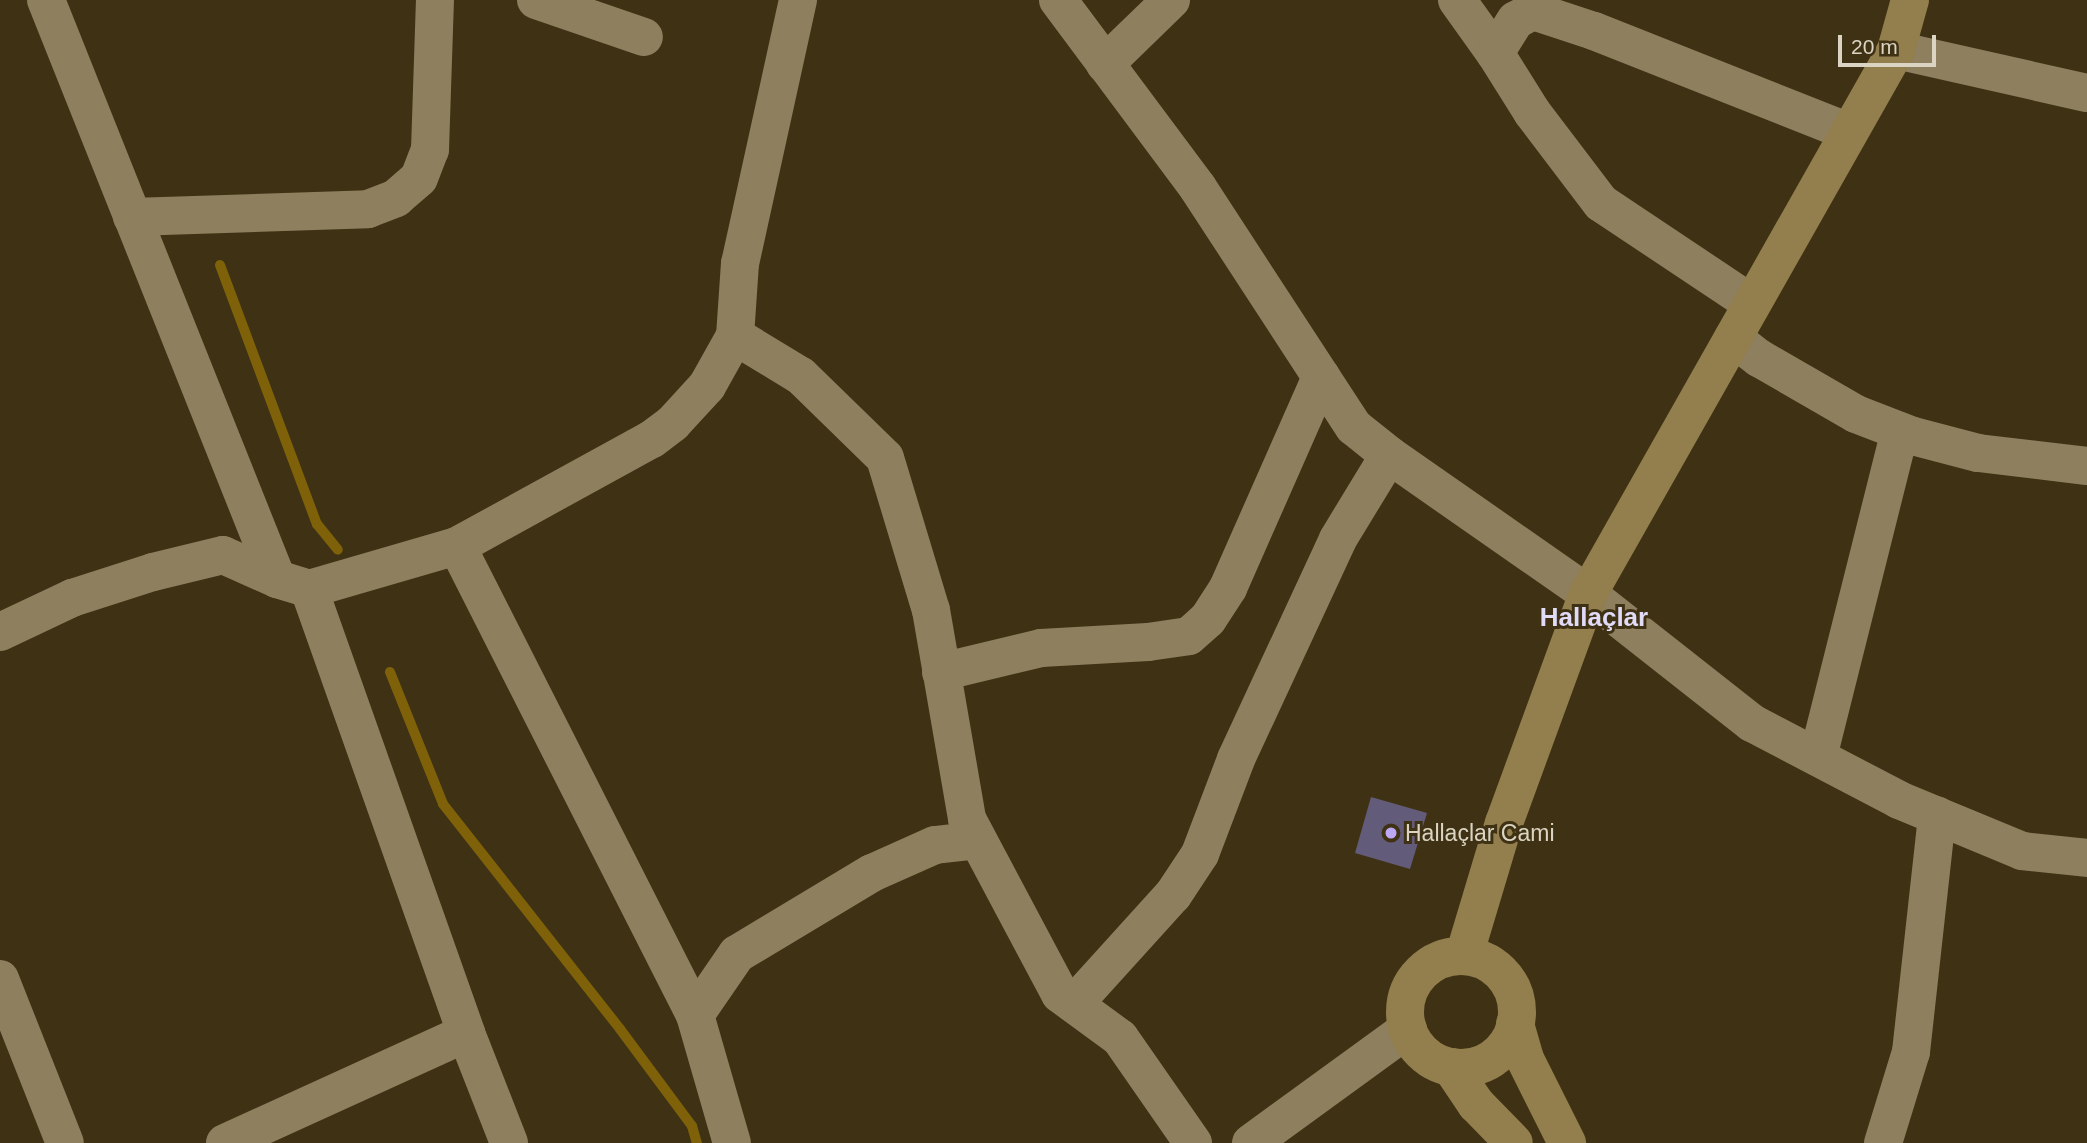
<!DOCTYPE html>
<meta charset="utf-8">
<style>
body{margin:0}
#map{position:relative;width:2087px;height:1143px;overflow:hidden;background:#3f3214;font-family:Helvetica,sans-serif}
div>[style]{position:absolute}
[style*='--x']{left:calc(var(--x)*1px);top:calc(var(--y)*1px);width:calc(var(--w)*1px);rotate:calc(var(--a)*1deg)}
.stream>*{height:10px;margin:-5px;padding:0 5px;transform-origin:5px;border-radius:5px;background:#7f6109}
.building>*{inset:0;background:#635b7a}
.street>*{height:38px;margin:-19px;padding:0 19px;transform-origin:19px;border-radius:19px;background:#8e7f5f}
.secondary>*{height:38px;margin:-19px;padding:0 19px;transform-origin:19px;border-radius:19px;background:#937e4d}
.secondary>.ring{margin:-19px;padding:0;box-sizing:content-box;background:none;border:38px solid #937e4d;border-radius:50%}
.dots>*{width:19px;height:19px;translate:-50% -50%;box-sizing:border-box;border:4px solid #3f3214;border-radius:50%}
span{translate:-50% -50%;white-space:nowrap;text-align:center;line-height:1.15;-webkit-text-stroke:6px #3f3214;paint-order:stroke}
.poi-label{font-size:23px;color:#dbd4c3}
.left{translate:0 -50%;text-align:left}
.quarter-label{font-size:26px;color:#e1dbf8;font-weight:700}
.scale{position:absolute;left:1838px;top:35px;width:98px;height:32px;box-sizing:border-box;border:4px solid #dbd4c3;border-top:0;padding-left:9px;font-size:21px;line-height:24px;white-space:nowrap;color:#dbd4c3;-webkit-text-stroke:5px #3f3214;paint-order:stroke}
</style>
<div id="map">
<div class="stream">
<i style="--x:220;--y:265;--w:277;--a:69.5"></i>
<i style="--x:317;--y:524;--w:33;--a:51"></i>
<i style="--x:390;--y:672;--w:142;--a:68.1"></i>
<i style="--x:443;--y:804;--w:286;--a:51.8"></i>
<i style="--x:620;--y:1029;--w:121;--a:53.4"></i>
<i style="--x:692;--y:1126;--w:18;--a:74"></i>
</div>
<div class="building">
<i style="clip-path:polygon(1371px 797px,1427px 813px,1410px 869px,1355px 853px)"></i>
</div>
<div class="street">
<i style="--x:46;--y:0;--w:623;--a:68.25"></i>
<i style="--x:536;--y:0;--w:114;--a:18.9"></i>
<i style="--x:798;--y:0;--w:269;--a:102.4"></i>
<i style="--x:740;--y:263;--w:73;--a:93.9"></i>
<i style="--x:735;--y:336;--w:77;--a:31.2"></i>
<i style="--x:801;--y:376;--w:117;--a:44.3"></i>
<i style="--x:885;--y:458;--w:159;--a:73.2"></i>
<i style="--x:931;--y:610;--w:212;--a:80.2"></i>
<i style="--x:967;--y:819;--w:198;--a:62"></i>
<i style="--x:1060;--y:994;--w:74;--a:36.3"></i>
<i style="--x:1120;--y:1038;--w:128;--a:55.2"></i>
<i style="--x:1058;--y:0;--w:234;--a:53.3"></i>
<i style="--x:1198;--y:188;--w:285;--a:56.9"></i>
<i style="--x:1354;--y:427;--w:45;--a:38.7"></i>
<i style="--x:1389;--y:455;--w:243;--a:34.9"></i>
<i style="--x:1588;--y:594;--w:209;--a:38.2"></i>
<i style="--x:1752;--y:723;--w:166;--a:27.6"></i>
<i style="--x:1899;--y:800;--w:133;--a:22.5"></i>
<i style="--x:2022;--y:851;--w:65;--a:6.1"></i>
<i style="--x:1457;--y:0;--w:65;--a:54.4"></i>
<i style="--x:1896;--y:50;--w:196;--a:12.7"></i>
<i style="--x:1105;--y:64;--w:92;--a:-44.1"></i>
<i style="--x:132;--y:217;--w:236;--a:-1.9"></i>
<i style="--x:368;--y:209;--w:30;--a:-21"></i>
<i style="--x:396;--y:198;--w:30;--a:-41"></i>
<i style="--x:419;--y:178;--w:30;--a:-69"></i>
<i style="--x:430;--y:150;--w:150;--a:-88.1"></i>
<i style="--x:1751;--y:303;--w:180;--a:-146.3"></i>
<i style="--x:1601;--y:203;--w:114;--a:-127.2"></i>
<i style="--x:1532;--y:112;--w:70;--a:-122.1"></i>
<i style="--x:1495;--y:53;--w:39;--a:-58"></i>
<i style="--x:1516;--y:20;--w:19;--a:-28"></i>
<i style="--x:1533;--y:11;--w:64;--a:18.2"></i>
<i style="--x:1594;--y:31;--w:274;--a:21.6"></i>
<i style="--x:1733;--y:338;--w:33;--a:38"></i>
<i style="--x:1759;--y:358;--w:112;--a:30"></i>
<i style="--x:1856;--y:414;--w:61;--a:21.1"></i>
<i style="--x:1913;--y:436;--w:67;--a:14.7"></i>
<i style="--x:1978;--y:453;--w:110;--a:6.8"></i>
<i style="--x:457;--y:546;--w:222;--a:-28.8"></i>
<i style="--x:652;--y:439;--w:26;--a:-37"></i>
<i style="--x:673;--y:423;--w:50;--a:-47.4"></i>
<i style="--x:707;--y:386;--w:57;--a:-60.8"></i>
<i style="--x:309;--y:589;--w:471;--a:70.5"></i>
<i style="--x:466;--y:1033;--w:118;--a:68.6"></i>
<i style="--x:0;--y:632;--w:80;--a:-25.3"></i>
<i style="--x:72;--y:598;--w:85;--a:-17.8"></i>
<i style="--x:153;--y:572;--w:72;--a:-13.7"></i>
<i style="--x:223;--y:555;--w:59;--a:24"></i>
<i style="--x:277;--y:579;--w:34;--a:17"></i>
<i style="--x:309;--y:589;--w:154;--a:-16.2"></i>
<i style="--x:457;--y:546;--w:526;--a:63.09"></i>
<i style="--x:695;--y:1015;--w:133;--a:73.9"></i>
<i style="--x:941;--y:672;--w:103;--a:-13.5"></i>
<i style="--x:1041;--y:648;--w:107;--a:-3.2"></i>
<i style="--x:1148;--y:642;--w:41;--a:-8.3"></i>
<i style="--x:1189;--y:636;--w:25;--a:-42"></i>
<i style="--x:1208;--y:619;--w:37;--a:-57"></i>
<i style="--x:1228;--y:588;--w:231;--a:-66.2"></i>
<i style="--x:1818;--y:757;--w:336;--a:-75.9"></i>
<i style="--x:0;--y:979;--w:176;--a:68.4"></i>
<i style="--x:1074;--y:1004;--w:147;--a:-47.8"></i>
<i style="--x:1173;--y:895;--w:49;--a:-56.6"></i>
<i style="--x:1200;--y:854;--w:102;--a:-69.2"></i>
<i style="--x:1236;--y:759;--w:242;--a:-65.1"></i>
<i style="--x:1338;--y:539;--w:98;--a:-58.7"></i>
<i style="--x:695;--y:1015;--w:74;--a:-55.5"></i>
<i style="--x:737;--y:954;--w:157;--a:-31"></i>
<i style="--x:872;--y:873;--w:69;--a:-24"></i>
<i style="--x:935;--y:845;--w:43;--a:-6.6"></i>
<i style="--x:225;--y:1143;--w:265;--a:-24.5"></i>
<i style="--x:1251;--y:1143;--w:194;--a:-36"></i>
<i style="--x:1883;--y:1143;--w:95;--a:-72.9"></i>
<i style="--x:1911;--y:1052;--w:238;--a:-83.7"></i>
</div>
<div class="secondary">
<i style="--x:1464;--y:956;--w:139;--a:-73.3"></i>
<i style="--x:1504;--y:823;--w:244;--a:-69.9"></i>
<i style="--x:1588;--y:594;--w:625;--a:-60.48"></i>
<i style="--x:1896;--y:50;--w:52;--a:-74.4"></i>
<i class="ring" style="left:1405px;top:956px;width:74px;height:74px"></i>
<i style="--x:1515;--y:1024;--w:36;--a:74"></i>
<i style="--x:1525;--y:1059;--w:94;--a:63.4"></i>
<i style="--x:1451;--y:1067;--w:45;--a:56"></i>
<i style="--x:1476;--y:1104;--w:54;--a:45.7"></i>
</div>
<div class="dots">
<i style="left:1391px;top:833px;background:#bca9f5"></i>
</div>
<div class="poi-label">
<span class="left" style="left:1405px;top:833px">Hallaçlar Cami</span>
</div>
<div class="quarter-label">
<span style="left:1594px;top:618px">Hallaçlar</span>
</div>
<div class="scale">20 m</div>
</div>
